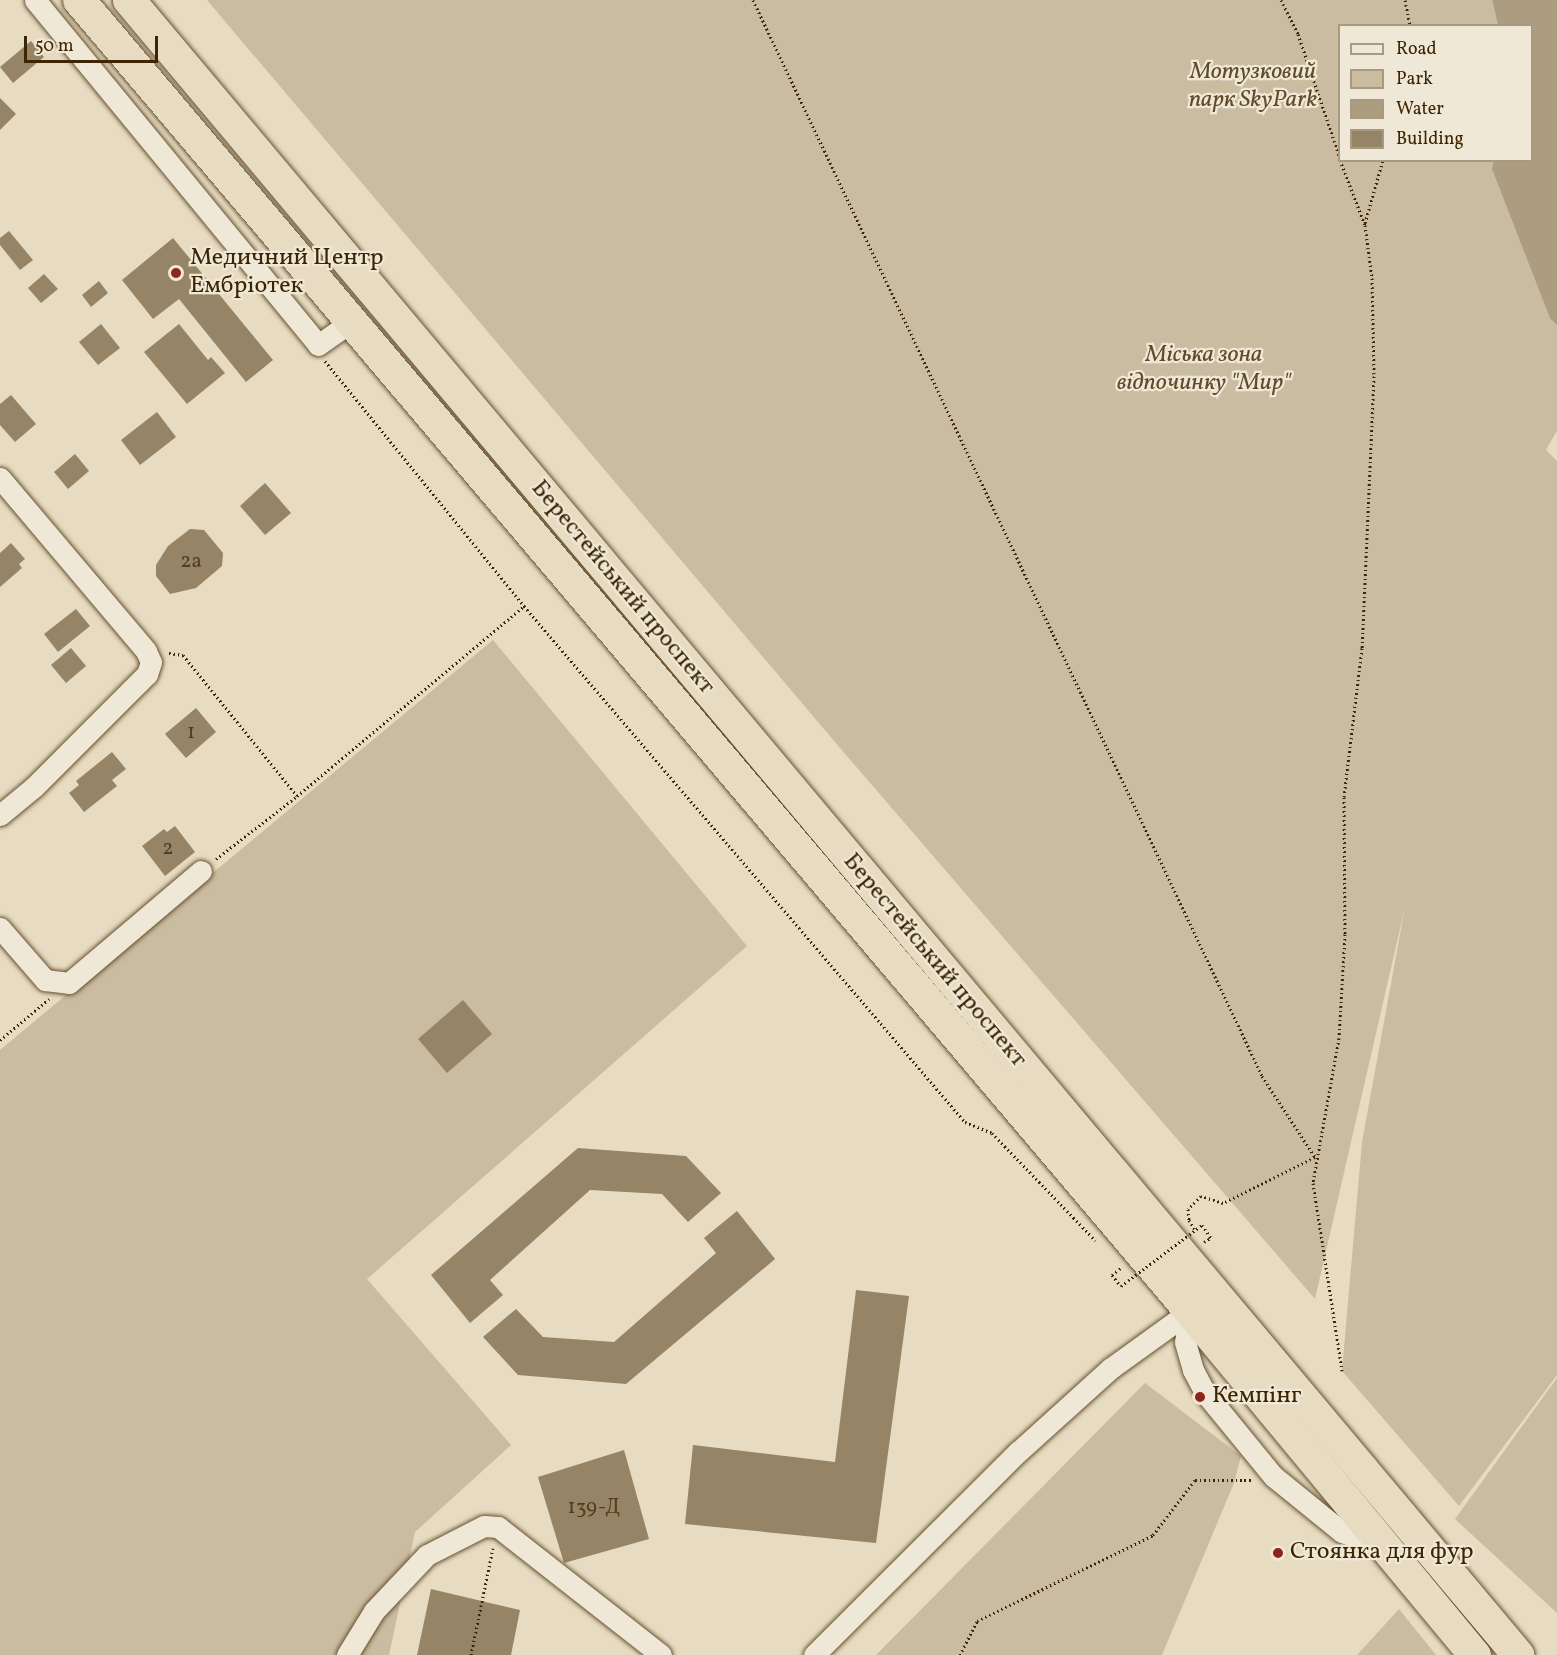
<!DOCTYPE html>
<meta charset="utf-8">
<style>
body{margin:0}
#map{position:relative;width:1557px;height:1655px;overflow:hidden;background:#e7dbc1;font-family:Vollkorn,serif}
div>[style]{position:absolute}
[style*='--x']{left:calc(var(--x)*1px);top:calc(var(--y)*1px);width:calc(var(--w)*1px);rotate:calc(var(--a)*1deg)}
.green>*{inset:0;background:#cabca1}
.water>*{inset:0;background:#ad9d80}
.building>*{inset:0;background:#958466}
.path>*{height:3px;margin-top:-1.5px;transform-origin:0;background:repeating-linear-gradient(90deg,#3d2503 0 1.5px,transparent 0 4.5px)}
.roads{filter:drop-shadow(0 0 2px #685232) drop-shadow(0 0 2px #685232)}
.minor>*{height:21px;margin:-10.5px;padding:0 10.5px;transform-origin:10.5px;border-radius:10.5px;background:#efe8d7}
.highway>*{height:32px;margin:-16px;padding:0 16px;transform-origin:16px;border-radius:16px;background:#e7dbc1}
.path-bridge>*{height:3px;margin-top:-1.5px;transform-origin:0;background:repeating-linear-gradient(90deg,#3d2503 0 1.5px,transparent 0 4.5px)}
.dots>*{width:16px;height:16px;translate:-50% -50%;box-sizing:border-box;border:3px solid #efe8d7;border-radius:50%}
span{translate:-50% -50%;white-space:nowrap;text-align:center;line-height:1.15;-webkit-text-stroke:4.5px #efe8d7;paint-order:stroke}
.number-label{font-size:21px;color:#533d1c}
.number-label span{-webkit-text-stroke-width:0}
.park-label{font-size:24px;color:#604b2a;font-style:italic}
.poi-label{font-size:24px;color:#3d2503}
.left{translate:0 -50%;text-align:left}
.street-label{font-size:24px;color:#3d2503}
.legend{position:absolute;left:1338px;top:24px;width:195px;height:138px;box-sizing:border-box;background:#efe8d7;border:2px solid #a89a82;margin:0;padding:8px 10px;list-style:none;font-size:18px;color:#3d2503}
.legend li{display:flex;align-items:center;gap:12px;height:30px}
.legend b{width:30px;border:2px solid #a89a82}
.scale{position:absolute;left:24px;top:36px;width:134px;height:27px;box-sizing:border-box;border:3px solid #3d2503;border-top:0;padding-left:8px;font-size:18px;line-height:21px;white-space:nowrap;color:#3d2503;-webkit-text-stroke:4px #efe8d7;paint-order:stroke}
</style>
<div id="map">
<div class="green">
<i style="clip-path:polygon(207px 0,1492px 0,1498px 25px,1340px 26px,1340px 160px,1494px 161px,1550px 317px,1557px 325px,1557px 431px,1546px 450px,1557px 461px,1557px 1375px,1459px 1506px,1342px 1371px,1362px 1142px,1405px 907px,1315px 1299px,840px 748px)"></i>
<i style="clip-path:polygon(493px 640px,747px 946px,367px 1279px,511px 1445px,415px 1532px,389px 1655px,0 1655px,0 1050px)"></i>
<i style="clip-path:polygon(1557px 1378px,1557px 1613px,1455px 1519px)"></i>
<i style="clip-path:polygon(1145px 1383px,1241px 1456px,1234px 1483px,1162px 1655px,876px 1655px)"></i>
<i style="clip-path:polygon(1399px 1609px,1436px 1655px,1357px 1655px)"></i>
</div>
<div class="water">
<i style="clip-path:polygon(1492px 0,1557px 0,1557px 325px,1550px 318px,1492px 169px,1494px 161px,1532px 160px,1532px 26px,1498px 25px)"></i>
</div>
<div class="building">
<i style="clip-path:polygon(31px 41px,44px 57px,13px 83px,0 67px)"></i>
<i style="clip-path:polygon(0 98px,16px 114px,0 130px)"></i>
<i style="clip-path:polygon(9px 231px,33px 260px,20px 270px,0 245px,0 238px)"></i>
<i style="clip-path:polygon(173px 238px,273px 360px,246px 382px,179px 299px,153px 319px,122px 280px)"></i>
<i style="clip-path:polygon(44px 274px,58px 289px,41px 303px,28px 288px)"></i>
<i style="clip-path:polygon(99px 281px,108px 293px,91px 307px,82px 295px)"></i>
<i style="clip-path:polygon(101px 324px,120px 348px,98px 365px,79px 342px)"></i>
<i style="clip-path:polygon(179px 324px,208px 360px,211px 357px,225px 373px,187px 404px,144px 352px)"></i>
<i style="clip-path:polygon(11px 395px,36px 424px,15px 442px,0 425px,0 404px)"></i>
<i style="clip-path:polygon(157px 412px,176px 437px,140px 465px,121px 440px)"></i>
<i style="clip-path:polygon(75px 454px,89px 471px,68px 489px,54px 472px)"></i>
<i style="clip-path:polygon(265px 483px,291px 513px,265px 535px,240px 506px)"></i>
<i style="clip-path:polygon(190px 529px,204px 530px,223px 553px,222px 566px,196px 588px,170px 594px,156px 576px,156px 565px,168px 546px)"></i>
<i style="clip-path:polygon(11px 543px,25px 559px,19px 564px,22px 568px,0 587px,0 553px)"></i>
<i style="clip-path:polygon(76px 609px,90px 626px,58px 652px,44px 634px)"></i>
<i style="clip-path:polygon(71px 648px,86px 666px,66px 683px,51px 665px)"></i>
<i style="clip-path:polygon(196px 708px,216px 732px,186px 758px,165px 734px)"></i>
<i style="clip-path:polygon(112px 752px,126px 769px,112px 780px,117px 786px,84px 812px,69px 793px,79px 785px,76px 781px)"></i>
<i style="clip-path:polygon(175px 826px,195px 852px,165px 876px,142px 846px,164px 829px,167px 832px)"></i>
<i style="clip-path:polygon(463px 1000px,492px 1034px,447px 1073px,418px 1039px)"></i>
<i style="clip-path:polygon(578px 1148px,686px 1156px,721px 1193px,688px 1222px,662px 1194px,590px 1190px,490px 1280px,503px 1295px,470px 1323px,431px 1275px)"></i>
<i style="clip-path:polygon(737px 1211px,775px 1259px,626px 1384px,518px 1375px,483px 1337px,516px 1309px,543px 1337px,614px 1342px,716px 1253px,704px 1238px)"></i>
<i style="clip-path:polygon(856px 1290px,909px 1296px,876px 1543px,685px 1524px,693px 1445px,835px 1462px)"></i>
<i style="clip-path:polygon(624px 1450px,649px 1539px,564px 1563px,538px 1477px)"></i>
<i style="clip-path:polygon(431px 1589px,520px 1610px,511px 1655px,417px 1655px)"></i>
</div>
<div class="path">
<i style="--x:753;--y:0;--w:1190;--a:64.68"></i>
<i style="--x:1262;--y:1076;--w:97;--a:56.8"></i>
<i style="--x:1315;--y:1157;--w:103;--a:153.4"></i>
<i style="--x:1223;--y:1203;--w:23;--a:-162"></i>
<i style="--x:1201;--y:1196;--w:18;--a:135"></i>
<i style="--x:1188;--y:1209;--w:11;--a:85"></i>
<i style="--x:1189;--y:1220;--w:12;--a:59"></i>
<i style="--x:1281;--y:0;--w:38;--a:63"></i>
<i style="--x:1298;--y:34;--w:131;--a:71.3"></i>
<i style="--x:1405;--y:0;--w:26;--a:79"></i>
<i style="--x:1340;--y:160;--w:70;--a:69"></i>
<i style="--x:1365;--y:225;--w:53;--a:82.5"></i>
<i style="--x:1372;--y:278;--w:98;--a:88.8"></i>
<i style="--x:1374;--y:376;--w:272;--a:92.5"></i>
<i style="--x:1362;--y:648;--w:150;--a:96.9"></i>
<i style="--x:1344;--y:797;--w:137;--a:89.6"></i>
<i style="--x:1345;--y:934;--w:104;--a:93.3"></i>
<i style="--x:1339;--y:1038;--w:147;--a:100.2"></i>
<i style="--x:1313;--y:1183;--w:190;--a:81.2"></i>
<i style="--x:1365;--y:223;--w:66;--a:-74.1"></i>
<i style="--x:325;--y:361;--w:316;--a:50.9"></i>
<i style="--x:524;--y:606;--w:679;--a:49.48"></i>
<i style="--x:965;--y:1122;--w:29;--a:22"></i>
<i style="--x:992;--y:1133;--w:149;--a:46.1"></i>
<i style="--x:169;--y:653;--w:14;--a:8"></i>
<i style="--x:183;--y:655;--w:181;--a:51"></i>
<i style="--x:297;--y:796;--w:296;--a:-39.9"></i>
<i style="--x:216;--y:859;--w:101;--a:-37.8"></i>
<i style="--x:0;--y:1040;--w:64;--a:-39.9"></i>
<i style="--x:1204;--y:1242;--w:8;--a:-30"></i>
<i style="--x:1112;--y:1275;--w:13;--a:-39"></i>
<i style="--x:471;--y:1655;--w:109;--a:-78.4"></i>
<i style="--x:960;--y:1655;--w:38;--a:-63"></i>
<i style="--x:977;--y:1621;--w:196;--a:-26"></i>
<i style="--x:1153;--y:1535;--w:69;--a:-52.6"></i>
<i style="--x:1195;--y:1480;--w:56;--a:0"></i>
</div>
<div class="roads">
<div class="minor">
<i style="--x:35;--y:0;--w:446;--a:50.6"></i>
<i style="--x:318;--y:345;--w:38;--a:-35"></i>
<i style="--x:0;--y:478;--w:226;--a:49.8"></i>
<i style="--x:146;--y:651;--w:12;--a:66"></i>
<i style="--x:151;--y:662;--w:13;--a:108"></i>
<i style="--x:147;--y:674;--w:160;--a:135"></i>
<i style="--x:34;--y:787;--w:44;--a:140.5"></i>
<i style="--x:0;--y:928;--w:69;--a:49.1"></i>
<i style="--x:45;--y:980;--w:24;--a:7"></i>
<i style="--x:69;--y:983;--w:173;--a:-40.3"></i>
<i style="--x:1190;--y:1311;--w:31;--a:99"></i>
<i style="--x:1185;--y:1342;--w:29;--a:74"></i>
<i style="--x:1193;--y:1370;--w:27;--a:62"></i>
<i style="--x:1206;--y:1394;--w:106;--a:50.7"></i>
<i style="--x:1273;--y:1476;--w:89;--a:39.1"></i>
<i style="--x:1342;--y:1532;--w:44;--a:20.1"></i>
<i style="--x:347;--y:1655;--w:52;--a:-58.5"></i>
<i style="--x:374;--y:1611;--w:77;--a:-46.6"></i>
<i style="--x:427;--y:1555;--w:64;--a:-27"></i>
<i style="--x:484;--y:1526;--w:14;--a:4"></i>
<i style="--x:498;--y:1527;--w:207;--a:38.1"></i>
<i style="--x:814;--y:1655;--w:288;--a:-44.9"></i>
<i style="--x:1018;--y:1452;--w:125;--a:-42.1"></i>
<i style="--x:1111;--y:1368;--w:97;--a:-35.8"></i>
</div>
<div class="highway">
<i style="--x:79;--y:0;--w:1718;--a:49.72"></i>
<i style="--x:1190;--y:1311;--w:447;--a:50.4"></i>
<i style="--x:129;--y:0;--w:2161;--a:49.99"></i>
</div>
</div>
<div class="path-bridge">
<i style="--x:1112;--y:1275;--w:14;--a:51"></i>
<i style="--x:1121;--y:1286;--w:101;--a:-37"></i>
<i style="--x:1202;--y:1225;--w:16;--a:55"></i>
</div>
<div class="dots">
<i style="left:176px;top:273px;background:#8f2418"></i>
<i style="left:1200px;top:1397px;background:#8f2418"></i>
<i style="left:1278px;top:1553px;background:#8f2418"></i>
</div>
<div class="number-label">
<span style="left:191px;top:562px">2а</span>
<span style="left:191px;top:733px">1</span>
<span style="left:168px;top:849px">2</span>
<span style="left:594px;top:1508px">139-Д</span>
</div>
<div class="park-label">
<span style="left:1253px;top:87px">Мотузковий<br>парк SkyPark</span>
<span style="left:1204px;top:370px">Міська зона<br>відпочинку "Мир"</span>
</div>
<div class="poi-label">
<span class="left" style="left:190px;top:273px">Медичний Центр<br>Ембріотек</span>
<span class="left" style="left:1212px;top:1397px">Кемпінг</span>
<span class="left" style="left:1290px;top:1553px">Стоянка для фур</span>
</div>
<div class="street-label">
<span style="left:622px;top:588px;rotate:50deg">Берестейський проспект</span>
<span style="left:934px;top:961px;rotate:50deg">Берестейський проспект</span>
</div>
<ul class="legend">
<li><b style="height:8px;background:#efe8d7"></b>Road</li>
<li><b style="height:16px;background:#cabca1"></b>Park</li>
<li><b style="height:16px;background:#ad9d80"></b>Water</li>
<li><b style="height:16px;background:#958466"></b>Building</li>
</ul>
<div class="scale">50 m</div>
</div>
